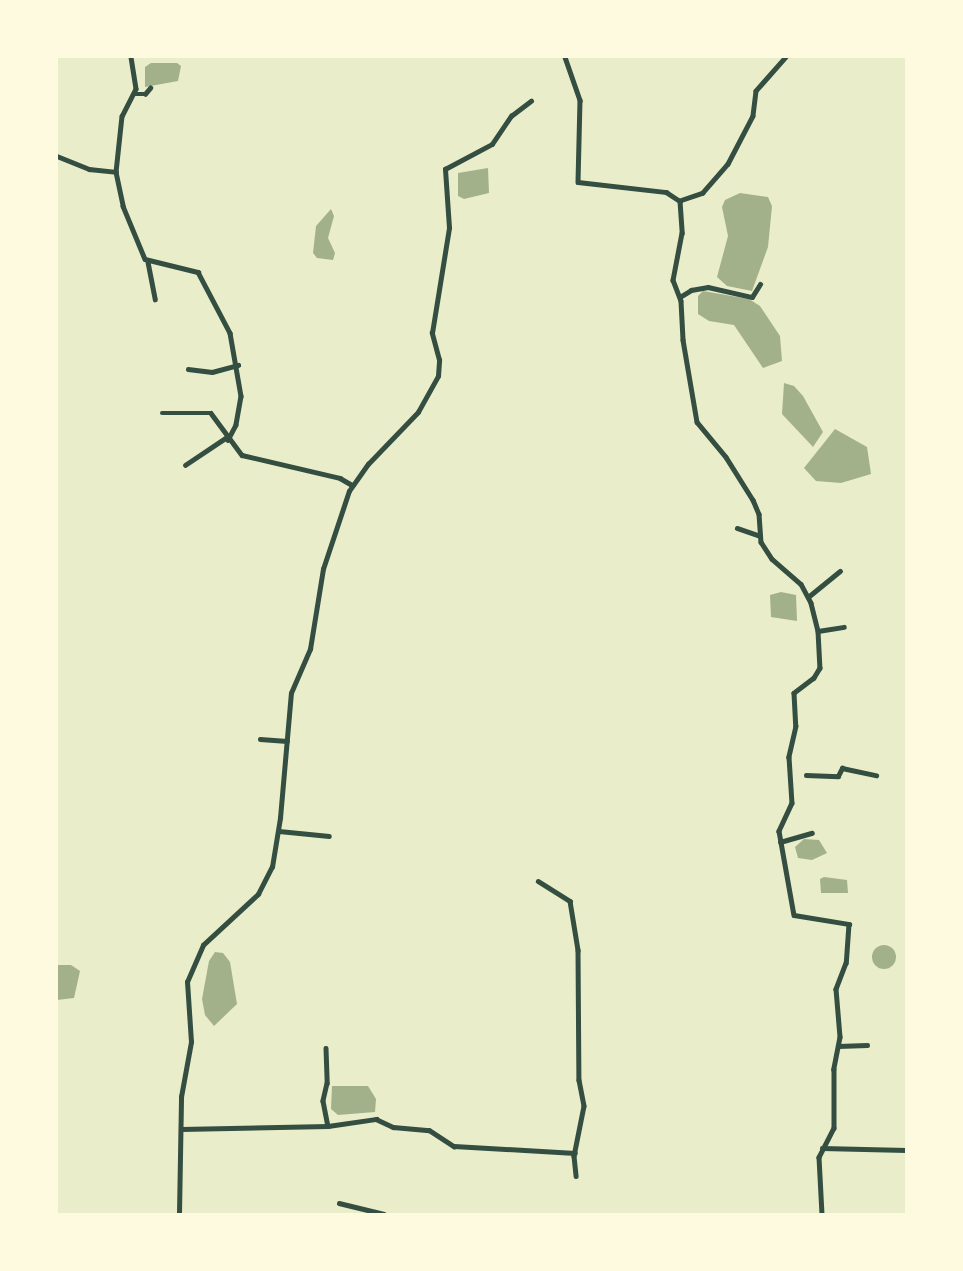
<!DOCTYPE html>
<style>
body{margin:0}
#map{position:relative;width:963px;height:1271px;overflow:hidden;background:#e9edc9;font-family:Cabin,sans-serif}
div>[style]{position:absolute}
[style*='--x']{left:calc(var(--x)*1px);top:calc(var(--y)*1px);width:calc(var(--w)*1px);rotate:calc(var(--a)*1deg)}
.water>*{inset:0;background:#a3b18a}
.round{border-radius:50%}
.minor>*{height:4.5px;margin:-2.25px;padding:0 2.25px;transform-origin:2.25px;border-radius:2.25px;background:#344e41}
span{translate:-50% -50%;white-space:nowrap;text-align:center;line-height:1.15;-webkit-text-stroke:4.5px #fefae0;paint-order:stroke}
.frame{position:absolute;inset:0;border:58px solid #fefae0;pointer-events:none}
</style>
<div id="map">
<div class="water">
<i style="clip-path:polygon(151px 63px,177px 63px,181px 66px,178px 81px,145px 87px,145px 67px)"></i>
<i style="clip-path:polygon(488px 168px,489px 193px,464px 199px,458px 196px,458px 173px)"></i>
<i style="clip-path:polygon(740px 193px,768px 197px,772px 206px,768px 247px,752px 291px,727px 286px,717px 277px,728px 236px,722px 207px,725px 200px)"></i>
<i style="clip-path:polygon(331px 209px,334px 216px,328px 238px,335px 253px,333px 260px,317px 258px,313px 253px,316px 226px)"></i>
<i style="clip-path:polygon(703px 291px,749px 299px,760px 306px,780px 336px,782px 361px,763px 368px,734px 325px,709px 321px,698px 314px,698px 296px)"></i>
<i style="clip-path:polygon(784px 383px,794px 386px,803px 396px,823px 432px,813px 447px,782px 414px)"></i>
<i style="clip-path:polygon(835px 429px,867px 447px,871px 474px,841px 483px,816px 481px,804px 468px)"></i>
<i style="clip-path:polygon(781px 592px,796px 595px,797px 621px,771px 617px,770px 595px)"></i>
<i style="clip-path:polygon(804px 839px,819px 840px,827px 853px,812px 860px,798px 858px,795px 847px)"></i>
<i style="clip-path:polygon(824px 877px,847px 880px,848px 893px,821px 893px,820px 879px)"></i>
<i class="round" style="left:872px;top:945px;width:24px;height:24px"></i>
<i style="clip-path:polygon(215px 952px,223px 953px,230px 962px,237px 1004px,214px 1026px,205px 1015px,202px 999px,209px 961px)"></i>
<i style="clip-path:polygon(57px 965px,71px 965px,80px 971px,74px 998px,57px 1000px)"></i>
<i style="clip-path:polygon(332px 1086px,368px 1086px,376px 1099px,375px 1112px,338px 1115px,331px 1109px)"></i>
</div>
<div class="minor">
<i style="--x:131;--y:57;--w:32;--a:81"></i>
<i style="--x:136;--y:89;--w:30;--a:117"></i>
<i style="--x:122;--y:116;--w:56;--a:96.1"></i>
<i style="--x:116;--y:172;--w:35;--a:78"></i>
<i style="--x:123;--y:206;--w:57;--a:67.5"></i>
<i style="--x:145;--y:259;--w:55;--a:13.8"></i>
<i style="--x:198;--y:272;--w:69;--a:62.3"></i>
<i style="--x:230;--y:333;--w:64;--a:80.1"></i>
<i style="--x:241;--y:396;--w:29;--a:100"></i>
<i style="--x:236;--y:425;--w:17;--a:118"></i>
<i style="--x:565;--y:57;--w:46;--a:70.8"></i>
<i style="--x:580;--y:100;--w:82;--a:91.4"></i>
<i style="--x:578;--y:182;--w:89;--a:6.5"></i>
<i style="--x:666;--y:192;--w:17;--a:33"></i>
<i style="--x:786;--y:57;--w:45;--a:131.4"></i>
<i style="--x:756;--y:91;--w:25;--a:97"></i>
<i style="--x:753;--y:116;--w:54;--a:117.5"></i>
<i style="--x:728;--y:164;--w:38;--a:131"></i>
<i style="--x:703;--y:193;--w:24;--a:161"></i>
<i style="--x:680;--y:201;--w:32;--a:86"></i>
<i style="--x:682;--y:233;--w:48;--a:100.8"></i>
<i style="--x:673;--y:280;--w:22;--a:69"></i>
<i style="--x:681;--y:301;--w:39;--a:87"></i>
<i style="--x:683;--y:340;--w:83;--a:80.3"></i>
<i style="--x:697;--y:422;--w:45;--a:50.4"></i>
<i style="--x:726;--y:457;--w:51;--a:57.9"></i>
<i style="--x:753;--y:500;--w:15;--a:67"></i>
<i style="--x:759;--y:514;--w:28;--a:86"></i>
<i style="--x:761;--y:542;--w:20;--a:57"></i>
<i style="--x:772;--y:559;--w:38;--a:41"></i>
<i style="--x:801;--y:584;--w:21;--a:62"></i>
<i style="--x:811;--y:603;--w:29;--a:76"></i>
<i style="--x:818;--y:631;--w:37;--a:87"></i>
<i style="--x:820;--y:668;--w:12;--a:121"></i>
<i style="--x:814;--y:678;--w:25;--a:143"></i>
<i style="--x:794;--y:693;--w:33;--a:87"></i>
<i style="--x:796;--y:726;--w:32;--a:103"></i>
<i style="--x:789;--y:757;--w:46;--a:86.3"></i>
<i style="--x:792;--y:803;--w:31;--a:115"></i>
<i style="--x:779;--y:831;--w:85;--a:79.9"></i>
<i style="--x:794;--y:915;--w:56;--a:9.3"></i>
<i style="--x:849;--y:924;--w:39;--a:94"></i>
<i style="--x:846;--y:963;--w:28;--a:111"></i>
<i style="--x:836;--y:989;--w:48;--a:85.2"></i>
<i style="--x:840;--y:1037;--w:33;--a:101"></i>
<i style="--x:834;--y:1069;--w:59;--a:90"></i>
<i style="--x:834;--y:1128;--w:33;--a:117"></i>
<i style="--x:819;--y:1157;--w:57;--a:87"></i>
<i style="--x:135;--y:94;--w:10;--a:0"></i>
<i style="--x:145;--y:94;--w:8;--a:-50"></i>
<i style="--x:57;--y:156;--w:35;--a:22"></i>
<i style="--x:89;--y:169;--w:27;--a:6"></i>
<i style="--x:148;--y:262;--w:38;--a:79"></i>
<i style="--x:680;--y:297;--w:13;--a:-32"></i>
<i style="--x:691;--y:290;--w:17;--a:-10"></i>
<i style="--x:708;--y:287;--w:45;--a:12.8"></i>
<i style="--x:752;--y:297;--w:15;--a:-58"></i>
<i style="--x:188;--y:369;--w:24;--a:7"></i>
<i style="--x:212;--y:372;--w:27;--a:-15"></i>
<i style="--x:162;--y:413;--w:49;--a:0"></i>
<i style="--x:211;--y:413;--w:52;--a:53.6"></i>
<i style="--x:242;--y:455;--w:101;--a:13.2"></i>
<i style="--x:340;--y:478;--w:14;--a:30"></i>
<i style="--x:185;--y:465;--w:50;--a:-33.7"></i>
<i style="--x:737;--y:528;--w:24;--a:19"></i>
<i style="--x:808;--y:597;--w:41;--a:-39.1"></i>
<i style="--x:818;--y:631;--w:26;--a:-9"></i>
<i style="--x:260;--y:739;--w:27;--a:4"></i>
<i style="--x:806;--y:775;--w:32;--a:2"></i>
<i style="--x:838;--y:776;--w:9;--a:-63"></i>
<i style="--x:842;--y:768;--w:35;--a:12"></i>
<i style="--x:279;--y:831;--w:50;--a:5.7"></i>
<i style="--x:780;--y:842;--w:33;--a:-16"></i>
<i style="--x:538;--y:881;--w:38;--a:32"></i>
<i style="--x:570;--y:901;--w:50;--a:80.7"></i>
<i style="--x:578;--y:950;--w:130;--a:89.6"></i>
<i style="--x:579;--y:1080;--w:26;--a:79"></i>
<i style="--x:584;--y:1106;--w:51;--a:101.3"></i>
<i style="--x:574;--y:1156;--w:20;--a:84"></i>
<i style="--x:838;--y:1046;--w:29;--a:-2"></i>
<i style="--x:326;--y:1048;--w:35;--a:88"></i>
<i style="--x:327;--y:1083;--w:18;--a:103"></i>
<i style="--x:323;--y:1101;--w:25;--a:79"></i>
<i style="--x:181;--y:1129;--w:147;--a:-1.2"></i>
<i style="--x:328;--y:1126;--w:49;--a:-8.3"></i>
<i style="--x:376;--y:1119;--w:19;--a:25"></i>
<i style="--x:393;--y:1127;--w:36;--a:5"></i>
<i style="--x:429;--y:1130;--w:30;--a:33"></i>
<i style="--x:454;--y:1146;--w:121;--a:3.3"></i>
<i style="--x:822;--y:1148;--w:84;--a:1.4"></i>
<i style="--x:339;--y:1203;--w:46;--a:13.7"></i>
<i style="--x:179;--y:1214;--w:117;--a:-89"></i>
<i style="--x:181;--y:1097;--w:56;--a:-79.7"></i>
<i style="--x:191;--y:1042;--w:60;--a:-93.8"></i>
<i style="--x:187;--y:982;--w:40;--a:-66.6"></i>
<i style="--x:203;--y:945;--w:75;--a:-42.8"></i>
<i style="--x:258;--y:894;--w:30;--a:-63"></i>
<i style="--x:272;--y:867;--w:50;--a:-80.7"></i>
<i style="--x:280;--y:818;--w:125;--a:-85"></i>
<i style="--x:291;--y:693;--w:48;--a:-66.6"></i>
<i style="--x:310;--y:649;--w:81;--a:-80.8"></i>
<i style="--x:323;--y:569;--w:82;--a:-71.6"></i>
<i style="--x:349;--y:491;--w:33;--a:-55"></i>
<i style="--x:368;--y:464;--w:72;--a:-46.1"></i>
<i style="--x:418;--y:412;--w:41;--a:-60.9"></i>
<i style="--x:438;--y:376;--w:16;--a:-86"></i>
<i style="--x:439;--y:360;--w:28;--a:-105"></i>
<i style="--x:432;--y:333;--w:106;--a:-80.8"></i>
<i style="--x:449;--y:228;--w:59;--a:-93.9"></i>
<i style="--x:445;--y:169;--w:53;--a:-28"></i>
<i style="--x:492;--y:144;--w:34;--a:-56"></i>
<i style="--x:511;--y:116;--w:25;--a:-37"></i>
</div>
<div class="frame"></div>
</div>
